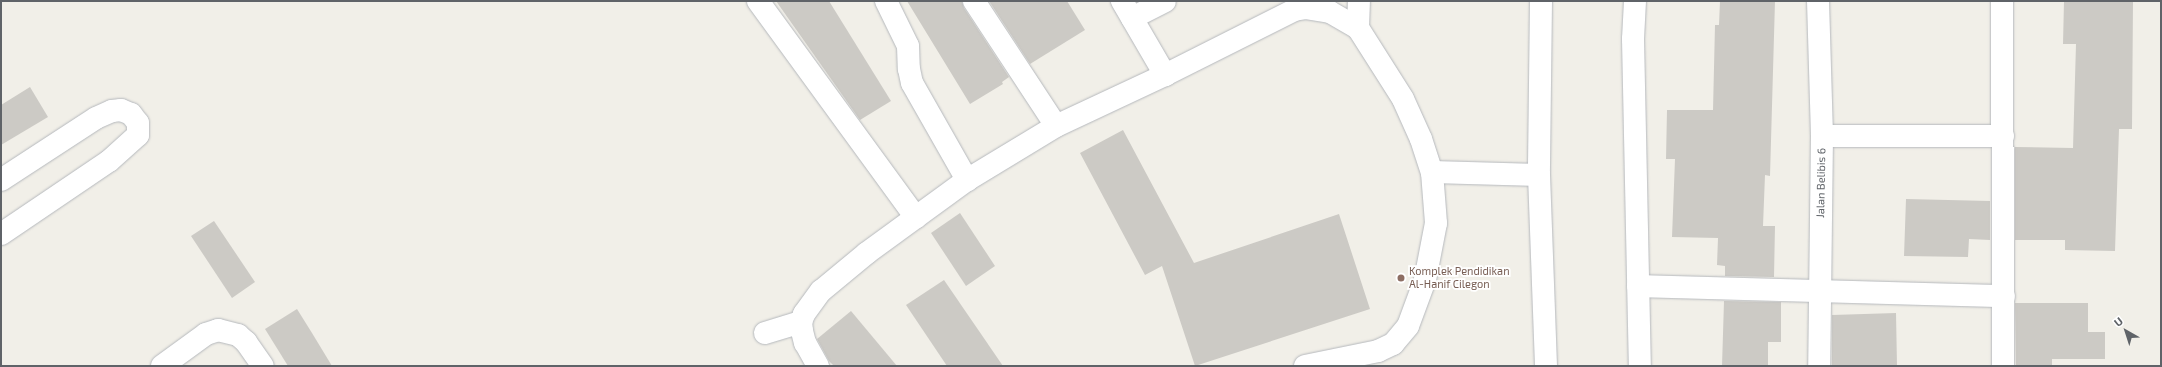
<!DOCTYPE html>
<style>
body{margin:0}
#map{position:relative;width:2162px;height:367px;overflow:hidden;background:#f1efe8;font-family:"Exo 2",sans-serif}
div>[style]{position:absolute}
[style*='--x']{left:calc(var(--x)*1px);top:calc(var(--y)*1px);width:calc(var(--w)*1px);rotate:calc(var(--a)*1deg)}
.building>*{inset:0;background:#cccac5}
.roads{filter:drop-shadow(0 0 1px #b5b8bc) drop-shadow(0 0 1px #b5b8bc)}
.minor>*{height:22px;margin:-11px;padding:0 11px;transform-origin:11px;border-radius:11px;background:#fff}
.dots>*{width:11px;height:11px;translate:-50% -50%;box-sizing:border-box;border:2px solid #fff;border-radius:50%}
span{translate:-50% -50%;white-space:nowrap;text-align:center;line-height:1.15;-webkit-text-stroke:3.5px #fff;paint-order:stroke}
.street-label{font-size:11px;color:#5f6368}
.education-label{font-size:11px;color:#785e54}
.left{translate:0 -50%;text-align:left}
.frame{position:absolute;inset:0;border:2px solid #5f6368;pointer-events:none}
.north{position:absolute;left:2106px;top:311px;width:40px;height:40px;-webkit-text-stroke:3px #fff;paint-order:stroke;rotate:321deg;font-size:11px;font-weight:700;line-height:16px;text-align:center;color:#5f6368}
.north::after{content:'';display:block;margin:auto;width:14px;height:18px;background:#5f6368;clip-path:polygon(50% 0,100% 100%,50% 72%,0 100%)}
</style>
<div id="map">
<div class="building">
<i style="clip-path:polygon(776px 1px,829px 1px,891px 101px,860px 120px)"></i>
<i style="clip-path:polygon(907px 1px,962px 1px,964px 8px,1009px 77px,1002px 82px,1003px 84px,970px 104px)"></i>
<i style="clip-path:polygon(989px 1px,1067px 1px,1085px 30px,1030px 64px)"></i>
<i style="clip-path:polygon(1720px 1px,1775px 1px,1770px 176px,1765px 175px,1763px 226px,1775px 226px,1774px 277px,1725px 276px,1725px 266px,1717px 265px,1718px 238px,1672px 237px,1675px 159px,1666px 159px,1667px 110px,1713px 110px,1715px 25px,1719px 25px)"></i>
<i style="clip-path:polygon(2064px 1px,2133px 2px,2132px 129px,2119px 129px,2115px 251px,2065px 250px,2065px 240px,2015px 240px,2015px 147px,2073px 148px,2076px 44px,2063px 44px)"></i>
<i style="clip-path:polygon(30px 87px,48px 117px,1px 145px,1px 105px)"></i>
<i style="clip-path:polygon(1123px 130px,1194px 263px,1339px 214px,1370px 309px,1195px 366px,1162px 266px,1145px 275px,1080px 153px)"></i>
<i style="clip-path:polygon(1906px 199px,1990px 201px,1990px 240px,1969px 239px,1968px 257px,1904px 256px)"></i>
<i style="clip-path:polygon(960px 213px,995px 266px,966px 286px,931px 233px)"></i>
<i style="clip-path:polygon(214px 221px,255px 282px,232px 298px,191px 236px)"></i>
<i style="clip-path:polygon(944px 280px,1003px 366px,947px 366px,906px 305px)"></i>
<i style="clip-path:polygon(1724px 301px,1781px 302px,1781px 342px,1768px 342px,1768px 366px,1722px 366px)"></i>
<i style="clip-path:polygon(2015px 303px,2088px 303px,2088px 332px,2105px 332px,2105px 359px,2052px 359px,2052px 366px,2016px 366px)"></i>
<i style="clip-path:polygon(297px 309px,312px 333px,332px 366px,288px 366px,265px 329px)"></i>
<i style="clip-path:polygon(851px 311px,897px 366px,834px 366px,829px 361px,817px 339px)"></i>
<i style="clip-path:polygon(1896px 313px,1897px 366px,1832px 366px,1832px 315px)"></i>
</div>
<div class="roads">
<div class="minor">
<i style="--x:758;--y:1;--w:268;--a:53.9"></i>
<i style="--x:886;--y:1;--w:50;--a:63.9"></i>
<i style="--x:908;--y:46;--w:23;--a:88"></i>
<i style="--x:909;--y:69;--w:14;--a:78"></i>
<i style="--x:912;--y:83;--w:112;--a:60.4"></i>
<i style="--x:974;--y:1;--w:149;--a:56.7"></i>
<i style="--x:1122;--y:1;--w:86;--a:59.8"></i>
<i style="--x:1541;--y:1;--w:174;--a:90.7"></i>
<i style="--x:1539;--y:175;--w:191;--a:87.9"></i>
<i style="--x:1635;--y:1;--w:38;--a:93"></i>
<i style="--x:1633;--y:39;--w:327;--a:88.8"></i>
<i style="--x:1818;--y:1;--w:135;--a:88.3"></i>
<i style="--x:1822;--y:136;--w:230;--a:90.7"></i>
<i style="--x:2002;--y:1;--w:365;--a:89.8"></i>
<i style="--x:1132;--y:18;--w:37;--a:-27"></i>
<i style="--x:1358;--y:28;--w:27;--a:-88"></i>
<i style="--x:1822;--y:136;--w:181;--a:0"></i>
<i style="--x:1;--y:180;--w:113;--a:-33.1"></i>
<i style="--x:96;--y:118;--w:17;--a:-24"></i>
<i style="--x:112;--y:111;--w:9;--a:-6"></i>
<i style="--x:121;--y:110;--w:11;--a:22"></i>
<i style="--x:131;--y:114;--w:11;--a:52"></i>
<i style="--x:138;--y:123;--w:12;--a:90"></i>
<i style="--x:138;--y:135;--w:39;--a:138"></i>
<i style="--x:109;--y:161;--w:130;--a:145.9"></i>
<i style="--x:1638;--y:286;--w:366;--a:1.6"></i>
<i style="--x:765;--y:333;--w:38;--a:-17"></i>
<i style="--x:162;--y:366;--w:54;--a:-36"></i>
<i style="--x:206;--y:334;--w:13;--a:-18"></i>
<i style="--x:218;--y:330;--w:21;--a:14"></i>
<i style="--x:238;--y:335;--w:11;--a:41"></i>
<i style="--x:246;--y:342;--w:29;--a:55"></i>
<i style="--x:818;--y:366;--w:26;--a:-119"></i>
<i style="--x:805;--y:343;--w:12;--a:-104"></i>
<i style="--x:802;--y:331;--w:9;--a:-96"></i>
<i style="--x:801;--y:322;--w:9;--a:-69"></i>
<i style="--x:804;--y:314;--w:29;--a:-54"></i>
<i style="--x:821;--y:291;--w:60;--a:-39.6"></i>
<i style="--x:867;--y:253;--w:124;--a:-36.1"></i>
<i style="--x:967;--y:180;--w:104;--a:-31.2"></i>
<i style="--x:1056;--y:126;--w:120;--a:-25.1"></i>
<i style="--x:1165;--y:75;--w:144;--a:-26.7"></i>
<i style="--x:1294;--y:10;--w:11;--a:-10"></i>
<i style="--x:1305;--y:8;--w:25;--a:9"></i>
<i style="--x:1330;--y:12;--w:32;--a:30"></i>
<i style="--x:1358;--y:28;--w:84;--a:57.6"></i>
<i style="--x:1403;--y:99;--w:44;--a:65.8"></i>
<i style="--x:1421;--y:139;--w:35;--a:72"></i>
<i style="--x:1432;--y:172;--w:107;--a:1.6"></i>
<i style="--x:1305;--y:366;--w:75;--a:-11.6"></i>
<i style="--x:1378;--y:351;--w:17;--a:-25"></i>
<i style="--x:1393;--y:344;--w:23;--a:-50"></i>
<i style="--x:1408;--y:326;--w:49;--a:-69.7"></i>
<i style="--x:1425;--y:280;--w:58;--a:-79.1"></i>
<i style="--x:1436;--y:223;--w:51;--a:-94.5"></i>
</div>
</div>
<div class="dots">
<i style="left:1401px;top:278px;background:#8d6e63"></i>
</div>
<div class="street-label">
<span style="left:1821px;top:183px;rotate:-89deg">Jalan Belibis 6</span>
</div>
<div class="education-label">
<span class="left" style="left:1409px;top:278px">Komplek Pendidikan<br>Al-Hanif Cilegon</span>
</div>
<div class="frame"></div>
<div class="north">U</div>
</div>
